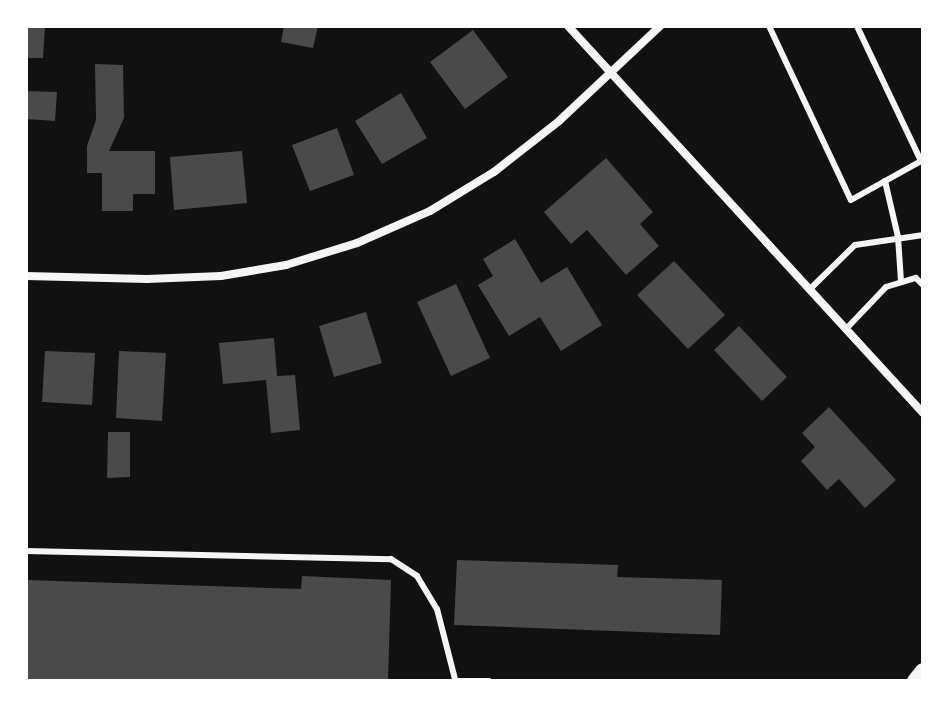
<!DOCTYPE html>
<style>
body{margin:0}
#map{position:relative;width:949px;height:707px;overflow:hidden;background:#111;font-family:"Playfair Display",serif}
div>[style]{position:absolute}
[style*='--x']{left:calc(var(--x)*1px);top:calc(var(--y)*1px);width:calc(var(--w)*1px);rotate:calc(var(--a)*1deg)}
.building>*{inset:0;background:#4a4a4a}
.service>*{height:6px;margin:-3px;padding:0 3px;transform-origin:3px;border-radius:3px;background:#f5f5f5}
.minor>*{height:8px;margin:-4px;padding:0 4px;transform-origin:4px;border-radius:4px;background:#f5f5f5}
.secondary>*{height:16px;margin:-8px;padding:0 8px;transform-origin:8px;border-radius:8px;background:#f5f5f5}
span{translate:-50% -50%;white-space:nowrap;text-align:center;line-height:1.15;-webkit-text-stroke:7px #fff;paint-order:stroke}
.frame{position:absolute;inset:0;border:28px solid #fff;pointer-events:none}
</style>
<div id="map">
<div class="building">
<i style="clip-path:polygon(26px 26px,45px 26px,43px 58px,26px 58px)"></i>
<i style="clip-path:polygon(284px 26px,318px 26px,313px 48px,281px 42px)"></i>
<i style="clip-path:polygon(473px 30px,508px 77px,465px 109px,430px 62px)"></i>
<i style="clip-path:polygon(95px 64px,123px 65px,124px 118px,109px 151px,155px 151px,155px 194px,133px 194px,133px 211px,102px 211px,102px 173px,87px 173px,87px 146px,96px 120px)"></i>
<i style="clip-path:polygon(26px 91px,57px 92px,55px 121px,26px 119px)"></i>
<i style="clip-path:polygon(401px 93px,427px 138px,382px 164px,355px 121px)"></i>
<i style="clip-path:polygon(337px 128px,354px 175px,310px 191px,292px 145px)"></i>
<i style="clip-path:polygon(242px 151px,247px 203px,174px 210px,170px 157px)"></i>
<i style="clip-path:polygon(606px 158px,653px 212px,640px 224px,659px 246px,626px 275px,587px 230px,571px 244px,544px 212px)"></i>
<i style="clip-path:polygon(515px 239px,541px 283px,567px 267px,602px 325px,561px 351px,540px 317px,509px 336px,478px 285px,493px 276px,483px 259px)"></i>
<i style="clip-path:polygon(674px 261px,725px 315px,688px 349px,637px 295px)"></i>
<i style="clip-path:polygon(456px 284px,490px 358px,451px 376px,417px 302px)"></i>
<i style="clip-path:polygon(366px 312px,382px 363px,334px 377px,319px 326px)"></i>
<i style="clip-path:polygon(739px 326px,787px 377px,762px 401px,714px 350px)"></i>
<i style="clip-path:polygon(274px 338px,277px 376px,295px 375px,300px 430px,271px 433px,266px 380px,223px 384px,219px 343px)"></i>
<i style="clip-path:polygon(45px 351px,95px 353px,92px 405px,42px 402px)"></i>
<i style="clip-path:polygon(119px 351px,166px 353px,162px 421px,116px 418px)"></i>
<i style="clip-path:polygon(829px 407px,896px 480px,865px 508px,839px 479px,827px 490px,801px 461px,815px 447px,802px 433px)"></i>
<i style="clip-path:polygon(108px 432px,130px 432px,130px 477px,107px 478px)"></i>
<i style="clip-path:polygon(457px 560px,618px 565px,617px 577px,722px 580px,720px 635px,454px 625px)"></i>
<i style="clip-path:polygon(302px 576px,391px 580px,388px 681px,26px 681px,26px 580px,301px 589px)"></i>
</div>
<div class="service">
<i style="--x:769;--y:26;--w:192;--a:64.8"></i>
<i style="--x:851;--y:200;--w:80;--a:-29.1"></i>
<i style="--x:921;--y:161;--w:149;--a:-115.4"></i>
<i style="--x:885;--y:181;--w:57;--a:76.9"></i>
<i style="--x:898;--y:237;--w:44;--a:86.1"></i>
<i style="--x:809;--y:290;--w:64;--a:-44.4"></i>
<i style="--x:855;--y:245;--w:69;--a:-8.4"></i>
<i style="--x:846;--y:329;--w:58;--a:-46.4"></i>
<i style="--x:886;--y:287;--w:31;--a:-17"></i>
<i style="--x:916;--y:278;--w:10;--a:45"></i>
<i style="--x:26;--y:551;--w:365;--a:1.3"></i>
<i style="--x:391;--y:559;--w:31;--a:33"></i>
<i style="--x:417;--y:576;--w:39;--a:59"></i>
<i style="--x:437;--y:609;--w:72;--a:75.6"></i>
<i style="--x:455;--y:681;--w:34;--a:0"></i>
</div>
<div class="minor">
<i style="--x:568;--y:26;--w:525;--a:47.47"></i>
<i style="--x:26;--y:276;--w:121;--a:1.4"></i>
<i style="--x:147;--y:279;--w:74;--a:-2.3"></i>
<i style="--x:221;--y:276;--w:66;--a:-9.6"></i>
<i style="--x:286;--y:265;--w:74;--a:-17.2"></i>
<i style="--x:357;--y:243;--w:80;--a:-23.7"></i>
<i style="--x:430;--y:211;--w:75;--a:-31.4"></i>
<i style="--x:494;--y:172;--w:83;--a:-38.1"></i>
<i style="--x:559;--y:121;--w:139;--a:-43.2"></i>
</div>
<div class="secondary">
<i style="--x:915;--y:681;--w:13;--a:-51"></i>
</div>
<div class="frame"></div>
</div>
